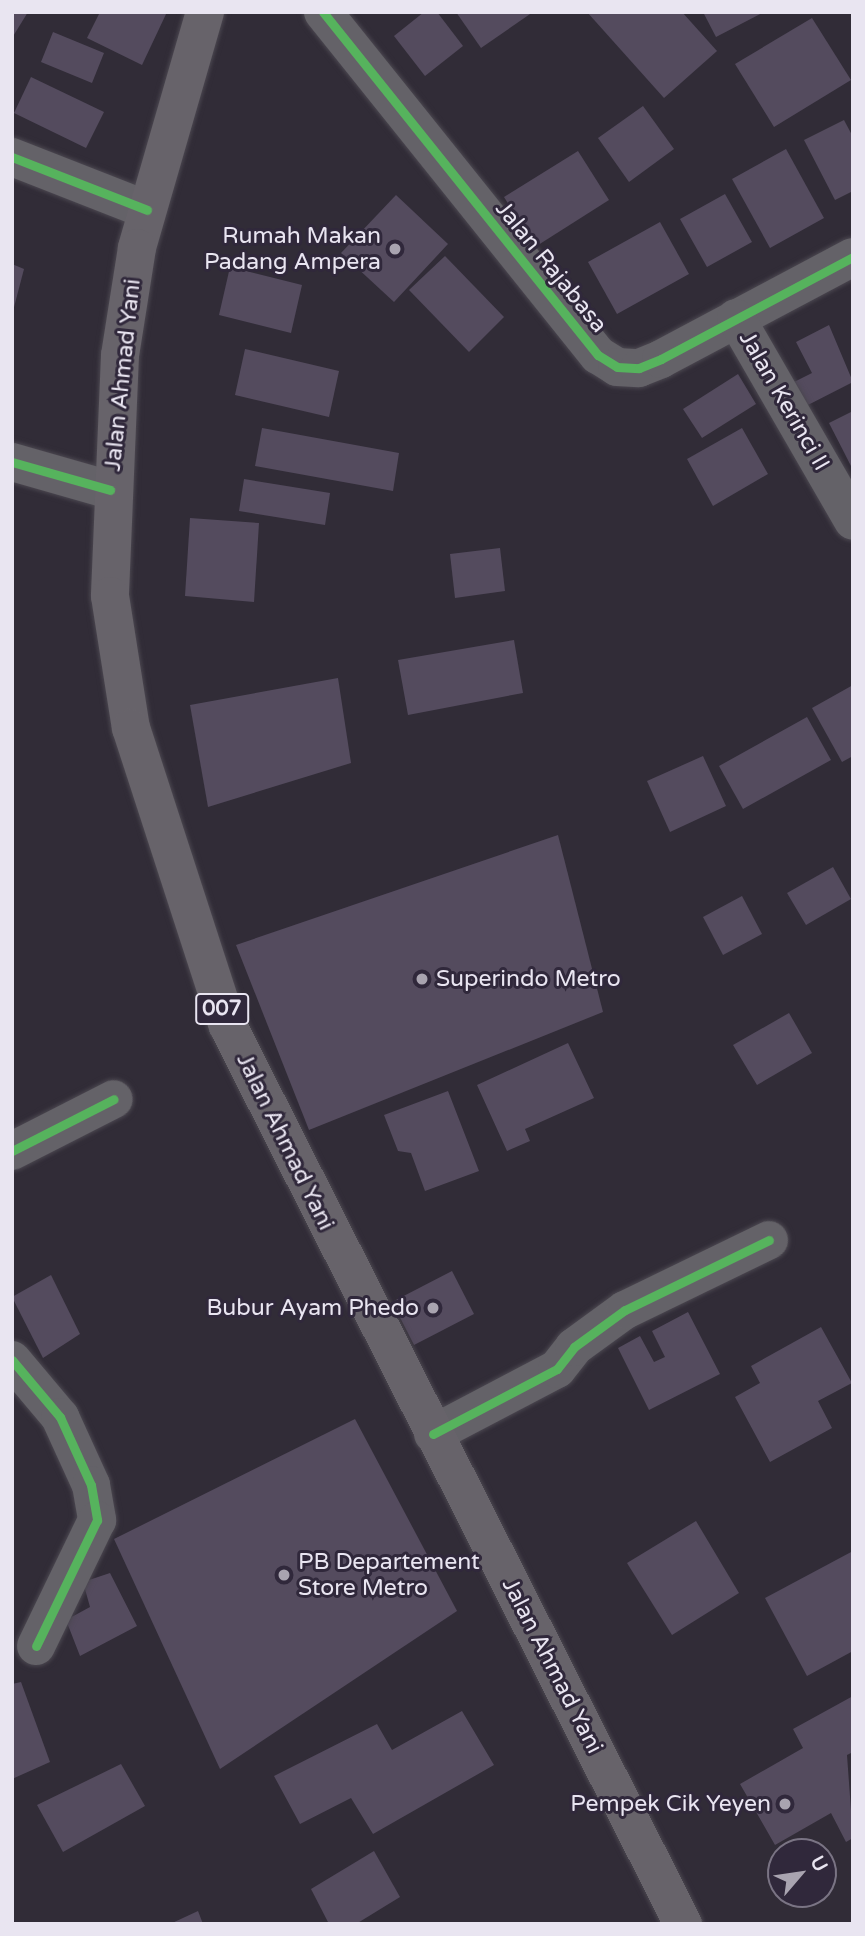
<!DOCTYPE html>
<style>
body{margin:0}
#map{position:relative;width:865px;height:1936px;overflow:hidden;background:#312c37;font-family:"Varela Round",sans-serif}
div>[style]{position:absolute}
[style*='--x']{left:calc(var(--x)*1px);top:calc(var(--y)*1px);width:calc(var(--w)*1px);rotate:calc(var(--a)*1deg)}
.building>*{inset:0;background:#544b5e}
.roads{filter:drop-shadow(0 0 2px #4b4750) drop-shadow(0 0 2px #4b4750)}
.minor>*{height:38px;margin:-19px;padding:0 19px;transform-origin:19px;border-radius:19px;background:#646268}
.major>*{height:38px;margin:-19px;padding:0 19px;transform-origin:19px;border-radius:19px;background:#67636a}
.cycleway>*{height:9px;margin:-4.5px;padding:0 4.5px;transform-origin:4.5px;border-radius:4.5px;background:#56b35d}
.dots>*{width:19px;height:19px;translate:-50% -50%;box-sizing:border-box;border:4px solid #30283b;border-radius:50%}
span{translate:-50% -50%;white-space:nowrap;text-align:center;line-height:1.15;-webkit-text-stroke:6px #30283b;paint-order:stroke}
.shield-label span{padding:2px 5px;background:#30283b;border:2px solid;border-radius:5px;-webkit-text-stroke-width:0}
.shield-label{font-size:21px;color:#e9e5f1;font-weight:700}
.poi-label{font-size:23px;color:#e9e5f1}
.right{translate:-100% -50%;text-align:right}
.left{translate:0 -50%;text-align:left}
.street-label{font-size:23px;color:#e9e5f1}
.frame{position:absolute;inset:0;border:14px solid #e9e5f1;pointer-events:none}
.north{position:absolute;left:767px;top:1838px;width:70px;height:70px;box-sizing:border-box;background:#30283b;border:2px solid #7a7484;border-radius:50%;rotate:61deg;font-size:19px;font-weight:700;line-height:28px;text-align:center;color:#e9e5f1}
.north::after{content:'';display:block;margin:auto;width:24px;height:32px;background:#a9a4b0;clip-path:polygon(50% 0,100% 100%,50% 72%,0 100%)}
</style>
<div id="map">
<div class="building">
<i style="clip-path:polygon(12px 12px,28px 12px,12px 38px)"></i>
<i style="clip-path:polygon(100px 12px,167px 12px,142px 65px,87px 38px)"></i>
<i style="clip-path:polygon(424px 12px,437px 12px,463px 46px,425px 76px,394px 36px)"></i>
<i style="clip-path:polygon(456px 12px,533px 12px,481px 48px)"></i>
<i style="clip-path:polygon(587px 12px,682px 12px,717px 51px,664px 98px)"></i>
<i style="clip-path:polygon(703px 12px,764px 12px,716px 37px)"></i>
<i style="clip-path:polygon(812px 18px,851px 80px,774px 127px,735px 64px)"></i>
<i style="clip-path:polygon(53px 32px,104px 53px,92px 83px,41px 62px)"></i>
<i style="clip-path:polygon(31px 77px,104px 112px,86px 148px,14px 113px)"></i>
<i style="clip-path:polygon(643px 106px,674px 149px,629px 182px,598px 138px)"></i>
<i style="clip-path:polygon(844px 120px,853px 137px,853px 191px,835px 200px,804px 140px)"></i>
<i style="clip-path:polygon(786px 149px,824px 218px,770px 248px,732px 179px)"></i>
<i style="clip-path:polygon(578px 151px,609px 200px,535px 247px,504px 197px)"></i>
<i style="clip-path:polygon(725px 194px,752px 242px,707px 267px,680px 219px)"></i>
<i style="clip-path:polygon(396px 195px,448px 244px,394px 302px,341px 253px)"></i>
<i style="clip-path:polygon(660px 222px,689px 274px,617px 314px,588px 262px)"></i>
<i style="clip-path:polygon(445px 256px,504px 317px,469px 352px,409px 290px)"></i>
<i style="clip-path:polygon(12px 264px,24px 269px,13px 311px,12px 311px)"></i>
<i style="clip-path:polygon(230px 267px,302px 285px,291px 333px,219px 315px)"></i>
<i style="clip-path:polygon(829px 325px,853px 382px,806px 406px,794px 382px,812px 373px,796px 342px)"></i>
<i style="clip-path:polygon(245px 349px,339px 371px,329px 417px,235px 395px)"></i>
<i style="clip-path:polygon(738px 374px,756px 404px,702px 438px,683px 409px)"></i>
<i style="clip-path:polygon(853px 411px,853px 465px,851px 466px,829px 423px)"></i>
<i style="clip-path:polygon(262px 428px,399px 453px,393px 491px,255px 466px)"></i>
<i style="clip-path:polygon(742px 428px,768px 474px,713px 506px,687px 459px)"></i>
<i style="clip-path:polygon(244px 479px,330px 493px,325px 525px,239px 511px)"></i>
<i style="clip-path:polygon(190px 518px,259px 523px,254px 602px,185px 596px)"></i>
<i style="clip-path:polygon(500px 548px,505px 591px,455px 598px,450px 554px)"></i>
<i style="clip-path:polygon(514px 640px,523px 693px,408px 715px,398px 660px)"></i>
<i style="clip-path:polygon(338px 678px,351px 763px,208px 807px,190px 705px)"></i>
<i style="clip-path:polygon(853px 685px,853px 756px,842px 762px,812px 708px)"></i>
<i style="clip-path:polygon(807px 717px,831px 760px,743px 809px,719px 766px)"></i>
<i style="clip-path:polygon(703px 756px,726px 806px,670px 832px,647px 781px)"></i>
<i style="clip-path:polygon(558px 835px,603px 1012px,309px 1130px,236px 945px)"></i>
<i style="clip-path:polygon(833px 867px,851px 899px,806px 925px,787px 893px)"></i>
<i style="clip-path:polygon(742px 896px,762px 934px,723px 955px,703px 917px)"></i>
<i style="clip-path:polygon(789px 1013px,812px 1053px,757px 1085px,733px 1045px)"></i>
<i style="clip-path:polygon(568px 1043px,594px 1098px,525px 1129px,530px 1141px,507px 1151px,477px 1085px)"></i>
<i style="clip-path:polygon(448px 1091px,479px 1171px,425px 1191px,411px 1153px,398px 1151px,384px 1115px)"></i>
<i style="clip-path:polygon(452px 1271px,474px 1314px,414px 1345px,392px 1302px)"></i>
<i style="clip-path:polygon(51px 1275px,80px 1334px,43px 1358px,12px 1297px)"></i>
<i style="clip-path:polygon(688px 1312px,720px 1374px,649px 1410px,618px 1348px,640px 1336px,654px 1362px,665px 1357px,652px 1331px)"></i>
<i style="clip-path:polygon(821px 1327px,852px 1383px,818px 1401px,832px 1428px,770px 1462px,735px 1397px,760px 1383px,751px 1366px)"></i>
<i style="clip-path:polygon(355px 1419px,457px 1611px,220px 1769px,114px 1539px)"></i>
<i style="clip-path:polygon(696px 1521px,739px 1593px,672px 1635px,627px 1563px)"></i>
<i style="clip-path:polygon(853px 1551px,853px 1651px,807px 1676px,765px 1598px)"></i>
<i style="clip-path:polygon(110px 1573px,137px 1626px,80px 1656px,66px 1620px,90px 1607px,83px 1582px)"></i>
<i style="clip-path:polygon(21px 1682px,50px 1762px,12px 1779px,12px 1684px)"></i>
<i style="clip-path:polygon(853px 1696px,853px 1752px,847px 1755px,853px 1838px,846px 1842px,831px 1813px,775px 1845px,740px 1784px,803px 1748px,793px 1729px)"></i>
<i style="clip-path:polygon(462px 1711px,494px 1765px,373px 1834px,351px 1798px,300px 1824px,274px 1776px,377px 1724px,392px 1750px)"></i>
<i style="clip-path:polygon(121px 1764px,145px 1806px,63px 1852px,37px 1805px)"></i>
<i style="clip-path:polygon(374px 1851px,400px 1897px,356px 1924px,329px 1924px,311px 1889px)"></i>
<i style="clip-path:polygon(198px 1911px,203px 1924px,170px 1924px)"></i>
</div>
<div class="roads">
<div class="minor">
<i style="--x:323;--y:12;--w:440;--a:51.3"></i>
<i style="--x:598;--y:355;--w:22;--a:32"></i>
<i style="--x:617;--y:367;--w:22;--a:3"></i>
<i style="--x:639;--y:368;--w:24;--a:-22"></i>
<i style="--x:661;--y:359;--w:217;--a:-28"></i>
<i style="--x:12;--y:157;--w:145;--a:21.4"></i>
<i style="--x:736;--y:318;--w:234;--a:60"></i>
<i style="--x:12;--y:462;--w:102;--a:15.9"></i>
<i style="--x:12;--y:1151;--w:114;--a:-27"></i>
<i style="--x:12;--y:1360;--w:75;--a:49.9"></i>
<i style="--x:60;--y:1417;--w:75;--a:65.5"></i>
<i style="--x:91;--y:1485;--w:36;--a:80"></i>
<i style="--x:97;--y:1520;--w:140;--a:115.8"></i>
<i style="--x:433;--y:1434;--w:140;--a:-27.7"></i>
<i style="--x:557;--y:1369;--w:28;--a:-52"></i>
<i style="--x:574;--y:1347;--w:63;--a:-36"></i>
<i style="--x:625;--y:1310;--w:160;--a:-25.9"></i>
</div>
<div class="major">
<i style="--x:205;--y:12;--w:246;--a:106.1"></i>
<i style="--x:137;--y:248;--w:108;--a:99"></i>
<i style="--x:120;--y:355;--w:241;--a:92.4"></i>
<i style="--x:110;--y:596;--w:134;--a:81"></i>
<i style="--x:131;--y:728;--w:313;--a:72"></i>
<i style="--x:228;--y:1026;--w:1007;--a:63.13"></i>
</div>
</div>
<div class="cycleway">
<i style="--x:323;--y:12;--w:440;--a:51.3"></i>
<i style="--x:598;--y:355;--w:22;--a:32"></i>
<i style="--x:617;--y:367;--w:22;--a:3"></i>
<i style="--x:639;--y:368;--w:24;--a:-22"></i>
<i style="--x:661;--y:359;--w:217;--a:-28"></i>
<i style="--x:12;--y:157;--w:145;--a:21.4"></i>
<i style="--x:12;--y:462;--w:102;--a:15.9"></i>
<i style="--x:12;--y:1151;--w:114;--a:-27"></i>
<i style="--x:12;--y:1360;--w:75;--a:49.9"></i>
<i style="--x:60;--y:1417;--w:75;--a:65.5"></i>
<i style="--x:91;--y:1485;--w:36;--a:80"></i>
<i style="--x:97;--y:1520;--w:140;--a:115.8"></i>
<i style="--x:433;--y:1434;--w:140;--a:-27.7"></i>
<i style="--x:557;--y:1369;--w:28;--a:-52"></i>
<i style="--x:574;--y:1347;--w:63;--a:-36"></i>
<i style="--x:625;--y:1310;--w:160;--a:-25.9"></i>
</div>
<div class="dots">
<i style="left:395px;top:249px;background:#a9a4b0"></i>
<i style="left:422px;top:979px;background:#a9a4b0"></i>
<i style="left:433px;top:1308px;background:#a9a4b0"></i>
<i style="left:284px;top:1575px;background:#a9a4b0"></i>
<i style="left:785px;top:1804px;background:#a9a4b0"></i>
</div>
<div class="shield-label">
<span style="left:222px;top:1009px">007</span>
</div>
<div class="poi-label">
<span class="right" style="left:381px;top:249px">Rumah Makan<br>Padang Ampera</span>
<span class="left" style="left:436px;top:979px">Superindo Metro</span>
<span class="right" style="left:419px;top:1308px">Bubur Ayam Phedo</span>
<span class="left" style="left:298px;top:1575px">PB Departement<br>Store Metro</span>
<span class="right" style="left:771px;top:1804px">Pempek Cik Yeyen</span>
</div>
<div class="street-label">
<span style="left:551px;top:267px;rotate:51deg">Jalan Rajabasa</span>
<span style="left:123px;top:375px;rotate:-84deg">Jalan Ahmad Yani</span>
<span style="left:784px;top:401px;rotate:60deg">Jalan Kerinci II</span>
<span style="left:285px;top:1142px;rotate:64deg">Jalan Ahmad Yani</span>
<span style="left:552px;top:1666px;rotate:63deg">Jalan Ahmad Yani</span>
</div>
<div class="frame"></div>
<div class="north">U</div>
</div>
